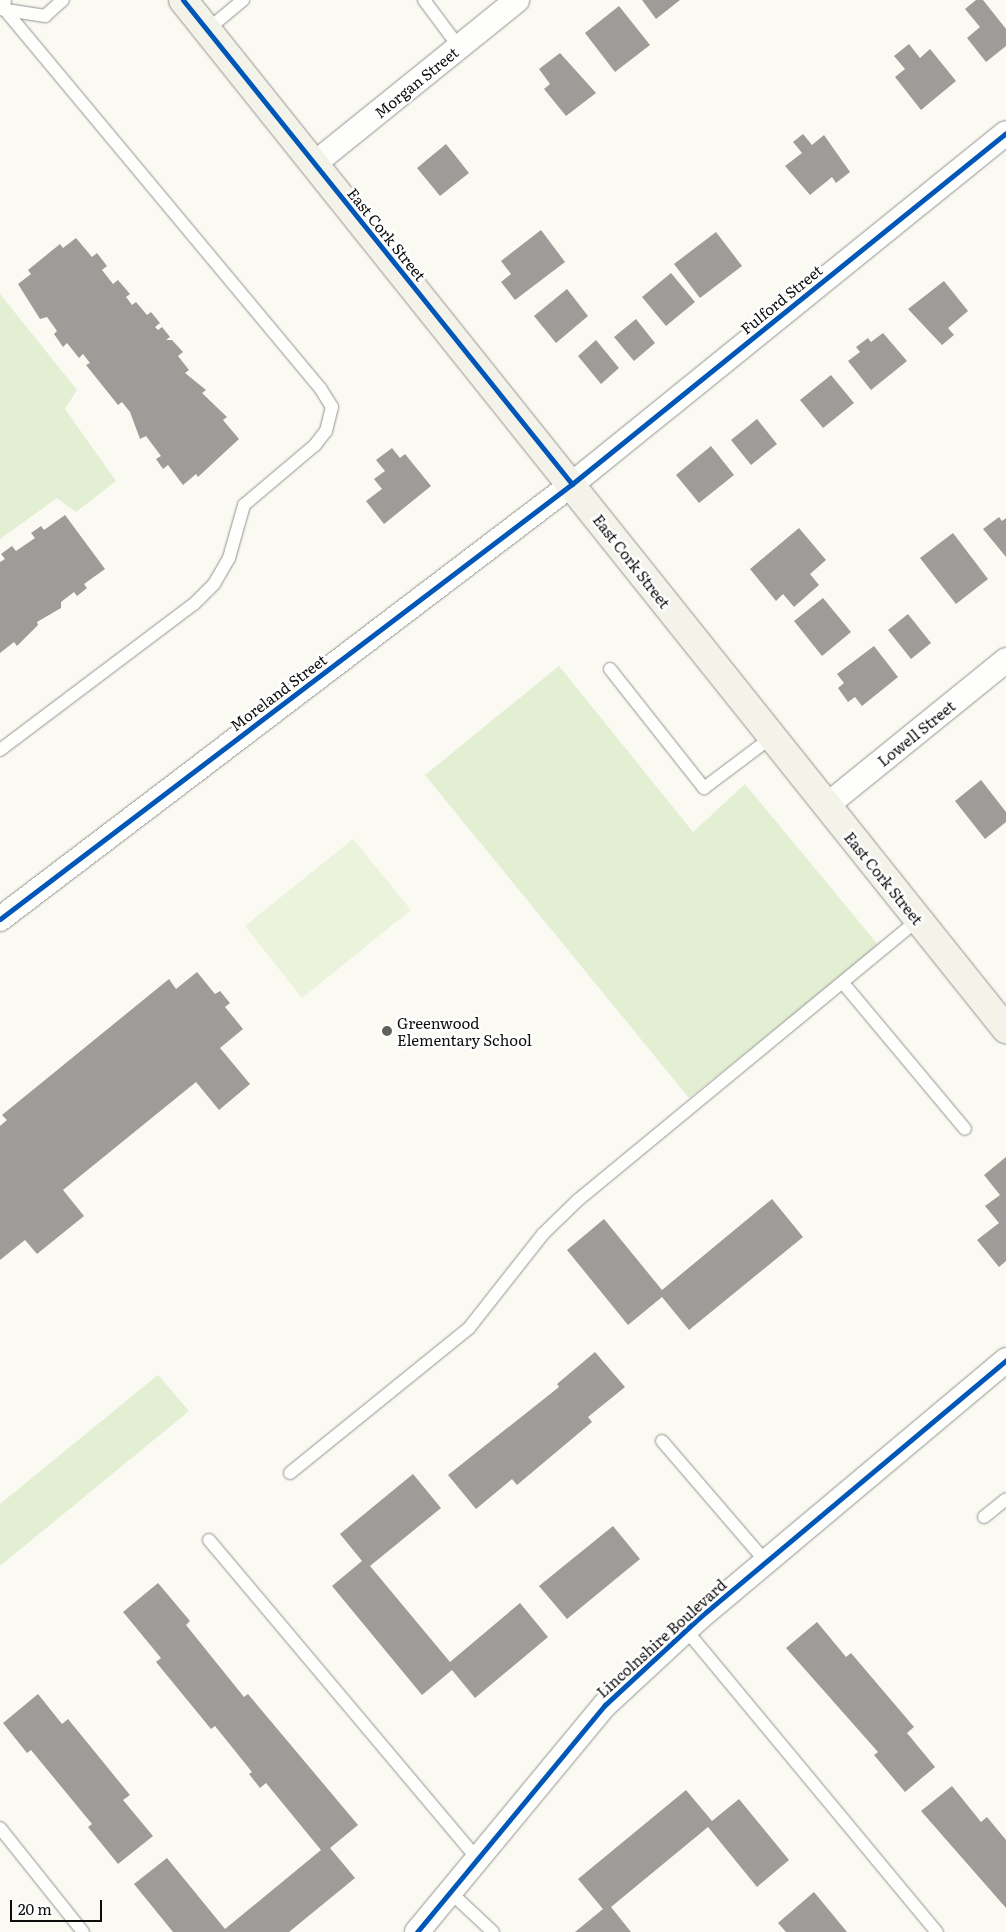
<!DOCTYPE html>
<style>
body{margin:0}
#map{position:relative;width:1006px;height:1932px;overflow:hidden;background:#faf9f2;font-family:Literata,serif}
div>[style]{position:absolute}
[style*='--x']{left:calc(var(--x)*1px);top:calc(var(--y)*1px);width:calc(var(--w)*1px);rotate:calc(var(--a)*1deg)}
.green>*{inset:0;background:#e2efd3}
.pitch>*{inset:0;background:#ecf3dd}
.building>*{inset:0;background:#9d9c98}
.roads{filter:drop-shadow(0 0 1px #949390) drop-shadow(0 0 1px #949390)}
.lane>*{height:12px;margin:-6px;padding:0 6px;transform-origin:6px;border-radius:6px;background:#fefefd}
.street>*{height:24px;margin:-12px;padding:0 12px;transform-origin:12px;border-radius:12px;background:#fefefd}
.secondary>*{height:28px;margin:-14px;padding:0 14px;transform-origin:14px;border-radius:14px;background:#f4f3ea}
.cycleway>*{height:5px;margin:-2.5px;padding:0 2.5px;transform-origin:2.5px;border-radius:2.5px;background:#0057b8}
.dots>*{width:14px;height:14px;translate:-50% -50%;box-sizing:border-box;border:2px solid #fff;border-radius:50%}
span{translate:-50% -50%;white-space:nowrap;text-align:center;line-height:1.15;-webkit-text-stroke:5px #fff;paint-order:stroke}
.street-label{font-size:15px;color:#0d0d0d}
.poi-label{font-size:15px;color:#0d0d0d}
.left{translate:0 -50%;text-align:left}
.scale{position:absolute;left:10px;top:1900px;width:92px;height:22px;box-sizing:border-box;border:2px solid #0d0d0d;border-top:0;padding-left:6px;font-size:15px;line-height:18px;white-space:nowrap;color:#0d0d0d;-webkit-text-stroke:4px #fff;paint-order:stroke}
</style>
<div id="map">
<div class="green">
<i style="clip-path:polygon(0 294px,77px 390px,65px 409px,116px 481px,76px 512px,57px 498px,0 539px)"></i>
<i style="clip-path:polygon(559px 666px,693px 832px,745px 784px,879px 946px,689px 1098px,425px 775px)"></i>
<i style="clip-path:polygon(158px 1375px,189px 1411px,0 1566px,0 1504px)"></i>
</div>
<div class="pitch">
<i style="clip-path:polygon(353px 839px,411px 910px,302px 998px,245px 926px)"></i>
</div>
<div class="building">
<i style="clip-path:polygon(642px 0,680px 0,656px 19px)"></i>
<i style="clip-path:polygon(976px 0,983px 0,1006px 29px,1006px 46px,986px 62px,967px 38px,980px 27px,965px 9px)"></i>
<i style="clip-path:polygon(619px 6px,650px 45px,615px 72px,585px 33px)"></i>
<i style="clip-path:polygon(909px 44px,920px 58px,930px 49px,956px 81px,921px 110px,895px 77px,905px 69px,894px 56px)"></i>
<i style="clip-path:polygon(560px 53px,596px 93px,566px 116px,544px 89px,550px 84px,539px 69px)"></i>
<i style="clip-path:polygon(803px 134px,812px 145px,824px 135px,850px 172px,836px 183px,832px 177px,810px 195px,785px 166px,802px 153px,793px 142px)"></i>
<i style="clip-path:polygon(446px 144px,469px 173px,440px 196px,417px 168px)"></i>
<i style="clip-path:polygon(541px 230px,565px 262px,515px 300px,501px 282px,511px 274px,501px 261px)"></i>
<i style="clip-path:polygon(716px 232px,742px 266px,700px 298px,674px 264px)"></i>
<i style="clip-path:polygon(76px 238px,92px 257px,97px 253px,107px 266px,102px 270px,113px 284px,118px 280px,130px 294px,126px 297px,132px 305px,136px 302px,147px 315px,151px 312px,160px 323px,155px 327px,158px 330px,162px 327px,170px 337px,166px 340px,172px 340px,183px 352px,178px 356px,189px 370px,185px 373px,206px 390px,202px 393px,227px 417px,223px 420px,239px 439px,198px 477px,196px 474px,183px 485px,168px 465px,163px 469px,156px 459px,161px 456px,146px 436px,140px 439px,130px 412px,122px 402px,118px 405px,86px 365px,90px 363px,83px 354px,79px 358px,67px 343px,63px 347px,54px 334px,57px 331px,47px 317px,40px 319px,18px 284px,31px 274px,28px 270px,60px 244px,63px 248px)"></i>
<i style="clip-path:polygon(671px 273px,695px 302px,666px 326px,642px 297px)"></i>
<i style="clip-path:polygon(944px 281px,968px 311px,948px 328px,954px 335px,942px 345px,908px 309px)"></i>
<i style="clip-path:polygon(567px 289px,588px 316px,556px 343px,534px 316px)"></i>
<i style="clip-path:polygon(636px 319px,655px 343px,634px 361px,614px 337px)"></i>
<i style="clip-path:polygon(883px 333px,907px 361px,871px 390px,848px 361px,860px 352px,856px 347px,868px 338px,871px 342px)"></i>
<i style="clip-path:polygon(596px 340px,619px 368px,601px 384px,578px 356px)"></i>
<i style="clip-path:polygon(831px 375px,854px 403px,823px 428px,800px 400px)"></i>
<i style="clip-path:polygon(757px 419px,777px 444px,751px 465px,731px 440px)"></i>
<i style="clip-path:polygon(711px 446px,734px 475px,699px 503px,676px 475px)"></i>
<i style="clip-path:polygon(392px 448px,400px 458px,405px 454px,431px 486px,384px 524px,366px 501px,382px 489px,374px 479px,385px 471px,376px 460px)"></i>
<i style="clip-path:polygon(65px 515px,105px 569px,84px 584px,87px 588px,77px 596px,74px 592px,61px 602px,61px 608px,37px 622px,38px 625px,17px 646px,14px 642px,0 653px,0 562px,5px 559px,1px 554px,12px 546px,16px 551px,35px 538px,31px 533px,41px 526px,44px 530px)"></i>
<i style="clip-path:polygon(999px 517px,1002px 521px,1006px 518px,1006px 557px,983px 529px)"></i>
<i style="clip-path:polygon(799px 528px,826px 560px,810px 574px,819px 585px,794px 607px,783px 594px,776px 601px,750px 569px)"></i>
<i style="clip-path:polygon(953px 533px,988px 579px,956px 604px,920px 558px)"></i>
<i style="clip-path:polygon(823px 598px,851px 632px,822px 656px,794px 621px)"></i>
<i style="clip-path:polygon(908px 614px,931px 643px,911px 659px,888px 630px)"></i>
<i style="clip-path:polygon(874px 646px,898px 677px,862px 706px,855px 697px,848px 702px,838px 688px,844px 683px,837px 674px)"></i>
<i style="clip-path:polygon(981px 780px,1006px 812px,1006px 822px,985px 839px,955px 801px)"></i>
<i style="clip-path:polygon(197px 972px,215px 994px,220px 991px,230px 1003px,225px 1007px,243px 1029px,220px 1048px,250px 1084px,219px 1110px,196px 1082px,63px 1190px,84px 1216px,37px 1254px,25px 1240px,0 1260px,0 1126px,7px 1120px,2px 1115px,169px 979px,176px 989px)"></i>
<i style="clip-path:polygon(1006px 1157px,1006px 1261px,999px 1267px,977px 1240px,999px 1223px,985px 1206px,1000px 1195px,984px 1175px)"></i>
<i style="clip-path:polygon(772px 1199px,803px 1237px,689px 1330px,662px 1297px,628px 1325px,567px 1250px,604px 1219px,662px 1290px)"></i>
<i style="clip-path:polygon(595px 1352px,625px 1387px,588px 1417px,592px 1422px,517px 1485px,512px 1479px,476px 1509px,448px 1475px,559px 1387px,557px 1384px)"></i>
<i style="clip-path:polygon(413px 1474px,441px 1508px,370px 1566px,450px 1662px,520px 1603px,548px 1637px,475px 1698px,452px 1670px,422px 1695px,332px 1586px,362px 1561px,340px 1534px)"></i>
<i style="clip-path:polygon(613px 1526px,640px 1559px,567px 1619px,539px 1586px)"></i>
<i style="clip-path:polygon(158px 1583px,190px 1621px,186px 1625px,244px 1697px,248px 1694px,358px 1825px,330px 1848px,355px 1878px,289px 1932px,173px 1932px,134px 1884px,167px 1858px,225px 1929px,321px 1850px,266px 1783px,260px 1788px,249px 1774px,252px 1772px,215px 1726px,211px 1729px,156px 1662px,161px 1658px,123px 1612px)"></i>
<i style="clip-path:polygon(817px 1622px,846px 1657px,851px 1653px,914px 1727px,907px 1733px,935px 1767px,905px 1792px,874px 1755px,878px 1752px,786px 1648px)"></i>
<i style="clip-path:polygon(38px 1694px,62px 1724px,68px 1719px,130px 1795px,123px 1800px,153px 1836px,118px 1864px,88px 1827px,92px 1824px,31px 1750px,27px 1753px,3px 1723px)"></i>
<i style="clip-path:polygon(952px 1786px,981px 1822px,987px 1817px,1006px 1840px,1006px 1908px,921px 1811px)"></i>
<i style="clip-path:polygon(686px 1790px,712px 1821px,739px 1799px,789px 1860px,757px 1887px,708px 1827px,611px 1907px,631px 1932px,575px 1932px,603px 1909px,578px 1879px)"></i>
<i style="clip-path:polygon(814px 1892px,847px 1932px,786px 1932px,778px 1923px)"></i>
</div>
<div class="roads">
<div class="lane">
<i style="--x:424;--y:0;--w:59;--a:53.3"></i>
<i style="--x:0;--y:9;--w:46;--a:8.8"></i>
<i style="--x:45;--y:16;--w:24;--a:-42"></i>
<i style="--x:207;--y:30;--w:47;--a:-39.8"></i>
<i style="--x:610;--y:669;--w:152;--a:51.7"></i>
<i style="--x:704;--y:788;--w:85;--a:-36.9"></i>
<i style="--x:0;--y:750;--w:243;--a:-37"></i>
<i style="--x:194;--y:604;--w:28;--a:-45"></i>
<i style="--x:214;--y:584;--w:30;--a:-60"></i>
<i style="--x:229;--y:558;--w:55;--a:-74.2"></i>
<i style="--x:244;--y:505;--w:93;--a:-40.2"></i>
<i style="--x:315;--y:445;--w:18;--a:-52"></i>
<i style="--x:326;--y:431;--w:25;--a:-76"></i>
<i style="--x:332;--y:407;--w:22;--a:-122"></i>
<i style="--x:320;--y:388;--w:493;--a:-129.8"></i>
<i style="--x:4;--y:9;--w:9;--a:-84"></i>
<i style="--x:843;--y:983;--w:190;--a:50.1"></i>
<i style="--x:662;--y:1441;--w:160;--a:49.3"></i>
<i style="--x:290;--y:1473;--w:230;--a:-39"></i>
<i style="--x:469;--y:1328;--w:120;--a:-51.8"></i>
<i style="--x:543;--y:1234;--w:49;--a:-44.2"></i>
<i style="--x:578;--y:1200;--w:440;--a:-39.5"></i>
<i style="--x:984;--y:1517;--w:28;--a:-39"></i>
<i style="--x:209;--y:1540;--w:414;--a:49.9"></i>
<i style="--x:686;--y:1630;--w:393;--a:50.3"></i>
<i style="--x:0;--y:1828;--w:133;--a:51.4"></i>
<i style="--x:449;--y:1891;--w:60;--a:43"></i>
</div>
<div class="street">
<i style="--x:314;--y:164;--w:261;--a:-38.9"></i>
<i style="--x:826;--y:806;--w:232;--a:-39"></i>
<i style="--x:0;--y:919;--w:719;--a:-37.25"></i>
<i style="--x:572;--y:484;--w:558;--a:-38.96"></i>
<i style="--x:417;--y:1932;--w:295;--a:-50.4"></i>
<i style="--x:605;--y:1705;--w:129;--a:-42.8"></i>
<i style="--x:700;--y:1617;--w:400;--a:-40"></i>
</div>
<div class="secondary">
<i style="--x:183;--y:0;--w:1318;--a:51.35"></i>
</div>
</div>
<div class="cycleway">
<i style="--x:183;--y:0;--w:621;--a:51.21"></i>
<i style="--x:0;--y:919;--w:719;--a:-37.25"></i>
<i style="--x:572;--y:484;--w:558;--a:-38.96"></i>
<i style="--x:417;--y:1932;--w:295;--a:-50.4"></i>
<i style="--x:605;--y:1705;--w:129;--a:-42.8"></i>
<i style="--x:700;--y:1617;--w:400;--a:-40"></i>
</div>
<div class="dots">
<i style="left:387px;top:1031px;background:#60605d"></i>
</div>
<div class="street-label">
<span style="left:416px;top:82px;rotate:-39deg">Morgan Street</span>
<span style="left:387px;top:234px;rotate:51deg">East Cork Street</span>
<span style="left:781px;top:299px;rotate:-39deg">Fulford Street</span>
<span style="left:632px;top:561px;rotate:52deg">East Cork Street</span>
<span style="left:278px;top:692px;rotate:-37deg">Moreland Street</span>
<span style="left:916px;top:733px;rotate:-39deg">Lowell Street</span>
<span style="left:884px;top:878px;rotate:51deg">East Cork Street</span>
<span style="left:661px;top:1638px;rotate:-42deg">Lincolnshire Boulevard</span>
</div>
<div class="poi-label">
<span class="left" style="left:397px;top:1031px">Greenwood<br>Elementary School</span>
</div>
<div class="scale">20 m</div>
</div>
